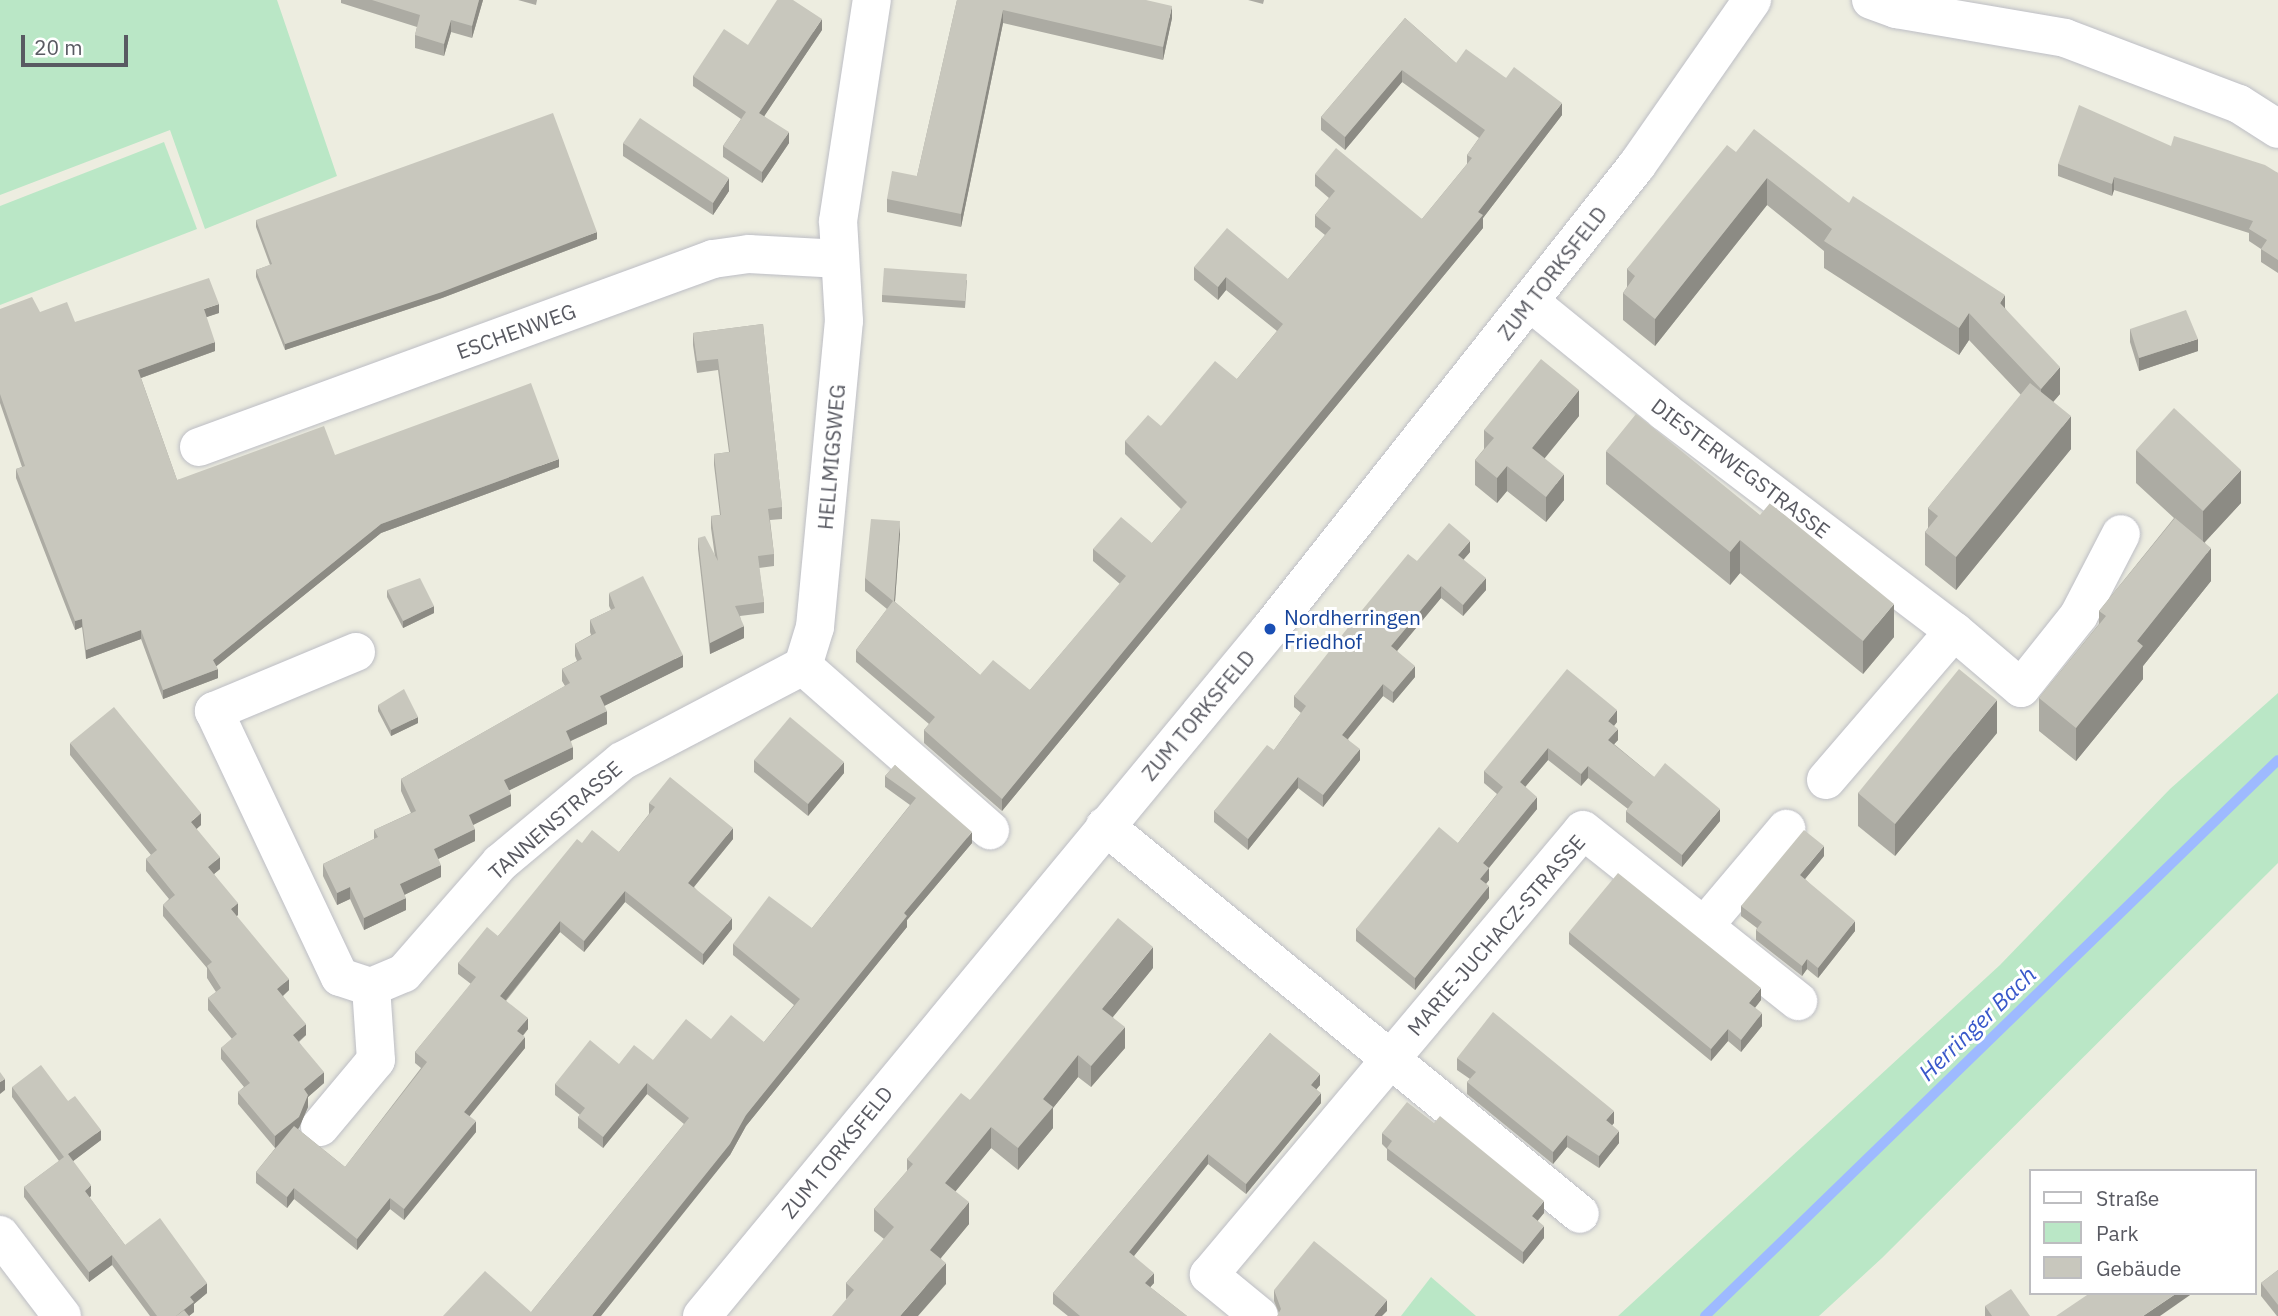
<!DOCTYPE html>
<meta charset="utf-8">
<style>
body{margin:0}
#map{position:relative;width:2278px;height:1316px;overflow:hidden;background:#edede0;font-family:"IBM Plex Sans",sans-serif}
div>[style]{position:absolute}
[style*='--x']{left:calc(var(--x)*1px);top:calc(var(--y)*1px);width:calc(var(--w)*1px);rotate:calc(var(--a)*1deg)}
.green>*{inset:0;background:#bae7c6}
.stream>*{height:10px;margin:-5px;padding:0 5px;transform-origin:5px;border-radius:5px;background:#9ebaff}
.roads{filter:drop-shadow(0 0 2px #bdbec5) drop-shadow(0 0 2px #bdbec5)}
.minor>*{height:38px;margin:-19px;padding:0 19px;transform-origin:19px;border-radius:19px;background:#fff}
.secondary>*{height:38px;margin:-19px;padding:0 19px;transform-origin:19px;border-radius:19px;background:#fff}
.wall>*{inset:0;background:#acaba3}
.shaded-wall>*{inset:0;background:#8c8b84}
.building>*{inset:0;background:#c8c7bd}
.dots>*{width:19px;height:19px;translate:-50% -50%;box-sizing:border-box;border:4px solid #fff;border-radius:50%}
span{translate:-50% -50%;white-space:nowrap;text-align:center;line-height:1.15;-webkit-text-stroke:6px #fff;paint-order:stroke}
.street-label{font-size:21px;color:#595a62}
.transit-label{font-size:21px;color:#164399}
.left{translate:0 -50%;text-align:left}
.water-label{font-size:23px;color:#3958ca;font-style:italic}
.legend{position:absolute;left:2029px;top:1169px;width:228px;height:126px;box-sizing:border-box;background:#fff;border:2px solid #bdbdc0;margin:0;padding:9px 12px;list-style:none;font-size:21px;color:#595a62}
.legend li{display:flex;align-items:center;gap:14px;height:35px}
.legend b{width:35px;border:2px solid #bdbdc0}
.scale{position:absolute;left:21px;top:35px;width:107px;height:32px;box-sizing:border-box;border:4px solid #595a62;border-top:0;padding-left:9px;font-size:21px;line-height:24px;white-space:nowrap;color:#595a62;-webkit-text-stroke:5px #fff;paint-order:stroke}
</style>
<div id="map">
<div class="green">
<i style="clip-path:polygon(0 0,277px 0,337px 176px,205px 229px,170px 130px,0 195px)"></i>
<i style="clip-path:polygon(164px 142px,197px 229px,0 305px,0 206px)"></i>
<i style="clip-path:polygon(2278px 693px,2278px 863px,1882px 1258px,1819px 1316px,1618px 1316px,2000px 965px,2170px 789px)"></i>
<i style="clip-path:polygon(1431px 1277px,1476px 1316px,1401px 1316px)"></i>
</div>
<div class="stream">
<i style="--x:1705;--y:1316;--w:798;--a:-44.14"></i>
</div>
<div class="roads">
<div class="minor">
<i style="--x:1871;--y:0;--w:27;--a:20"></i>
<i style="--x:1896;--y:9;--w:171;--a:9.7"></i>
<i style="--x:2065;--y:38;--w:186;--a:20.8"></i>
<i style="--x:2239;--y:104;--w:46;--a:32.7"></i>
<i style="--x:1530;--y:302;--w:173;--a:39.1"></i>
<i style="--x:1664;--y:411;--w:364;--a:37.2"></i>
<i style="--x:1954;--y:631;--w:88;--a:40.4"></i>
<i style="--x:2021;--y:688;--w:93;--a:-51.5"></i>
<i style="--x:2079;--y:615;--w:91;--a:-62.6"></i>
<i style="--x:199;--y:447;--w:547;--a:-20.09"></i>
<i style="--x:713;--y:259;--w:36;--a:-8"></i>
<i style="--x:749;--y:254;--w:91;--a:3.1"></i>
<i style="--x:356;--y:652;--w:154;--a:157.4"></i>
<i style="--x:214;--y:711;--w:294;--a:64.7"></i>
<i style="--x:340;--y:977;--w:33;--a:18"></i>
<i style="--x:371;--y:987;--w:36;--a:-23"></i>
<i style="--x:404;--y:973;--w:146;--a:-48.9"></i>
<i style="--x:500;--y:863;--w:159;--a:-39.9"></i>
<i style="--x:622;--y:761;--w:204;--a:-27.7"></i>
<i style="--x:803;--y:666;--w:41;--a:-72.9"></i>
<i style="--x:815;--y:627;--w:307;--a:-84.6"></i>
<i style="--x:844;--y:321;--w:100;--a:-93.4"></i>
<i style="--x:838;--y:221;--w:224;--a:-81.3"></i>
<i style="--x:803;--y:666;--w:249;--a:41.3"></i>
<i style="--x:1826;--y:780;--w:196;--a:-49.3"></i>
<i style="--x:1105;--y:826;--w:613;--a:39.24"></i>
<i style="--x:1705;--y:925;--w:126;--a:-49.8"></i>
<i style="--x:320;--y:1127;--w:87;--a:-50.1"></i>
<i style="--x:376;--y:1060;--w:73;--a:-93.9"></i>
<i style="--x:0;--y:1235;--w:102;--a:52.6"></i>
<i style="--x:1259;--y:1316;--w:65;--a:-140.6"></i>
<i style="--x:1209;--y:1275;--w:581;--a:-49.95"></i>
<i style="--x:1583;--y:830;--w:275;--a:38.5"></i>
</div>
<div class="secondary">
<i style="--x:702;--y:1316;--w:891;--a:-50.42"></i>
<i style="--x:1270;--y:629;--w:592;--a:-51.66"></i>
<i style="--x:1637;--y:165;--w:201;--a:-55.1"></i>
</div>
</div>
<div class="wall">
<i style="clip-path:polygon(341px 0,483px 0,472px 38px,451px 32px,444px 56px,415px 48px,415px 35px,417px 27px,341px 3px)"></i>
<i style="clip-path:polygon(518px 0,537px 0,536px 5px)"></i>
<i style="clip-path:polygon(957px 0,1172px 18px,1163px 60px,1003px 23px,961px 227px,887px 212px,887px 199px,917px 176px)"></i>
<i style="clip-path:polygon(1248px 0,1264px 0,1263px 4px)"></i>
<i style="clip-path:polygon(1405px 18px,1456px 63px,1506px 78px,1562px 115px,1483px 218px,1483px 228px,1002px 811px,924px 743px,924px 730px,929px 724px,856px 662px,856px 650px,887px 609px,865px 591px,865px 578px,900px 533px,895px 602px,980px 675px,1030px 690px,1120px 584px,1093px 561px,1093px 549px,1152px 543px,1181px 509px,1125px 454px,1125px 441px,1161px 426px,1237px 379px,1277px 331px,1226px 290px,1218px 300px,1194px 280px,1194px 267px,1288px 279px,1325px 235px,1315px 227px,1315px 215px,1329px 198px,1315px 186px,1315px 174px,1422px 219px,1467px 164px,1467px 155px,1479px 138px,1402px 82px,1345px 150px,1321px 130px,1321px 117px)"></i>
<i style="clip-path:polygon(822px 30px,764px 116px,789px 143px,762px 183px,723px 157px,723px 146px,741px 119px,693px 86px,693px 76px,748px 45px)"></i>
<i style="clip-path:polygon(623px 143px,729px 191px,713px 215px,623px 156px)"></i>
<i style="clip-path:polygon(2171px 146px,2278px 173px,2278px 273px,2261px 262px,2261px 249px,2249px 241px,2249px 233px,2114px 190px,2112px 196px,2058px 176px,2058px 164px)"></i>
<i style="clip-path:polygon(1736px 152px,1849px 203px,2005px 308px,2060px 394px,2053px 402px,2071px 449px,1956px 590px,1925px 565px,1925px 532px,1928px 528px,1928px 508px,2021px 395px,1969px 340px,1959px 355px,1824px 268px,1824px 251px,1767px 205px,1655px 346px,1623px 320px,1623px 293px,1627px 287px,1627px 269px)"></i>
<i style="clip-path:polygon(256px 220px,597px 239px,442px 298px,285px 350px,256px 277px,256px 270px,270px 265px,256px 227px)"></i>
<i style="clip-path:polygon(967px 280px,965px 308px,882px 302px,882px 295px)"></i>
<i style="clip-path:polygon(0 309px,40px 312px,75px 322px,219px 313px,206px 317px,215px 351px,141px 378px,177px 480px,335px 455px,559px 467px,381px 533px,216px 666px,218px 678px,163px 699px,141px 639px,86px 659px,82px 627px,75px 630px,16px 478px,16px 469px,22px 467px,0 403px)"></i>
<i style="clip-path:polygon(763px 324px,782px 507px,782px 519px,770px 520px,774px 554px,774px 566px,759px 568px,764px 602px,764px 613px,740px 616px,744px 638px,710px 654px,698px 549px,698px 538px,715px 557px,711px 528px,711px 516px,720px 515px,714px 465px,714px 454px,729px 452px,718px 370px,697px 373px,693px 345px,693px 333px)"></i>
<i style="clip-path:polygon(2130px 329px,2198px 351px,2139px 371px,2130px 342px)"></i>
<i style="clip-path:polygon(1579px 416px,1544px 458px,1564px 500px,1546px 522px,1507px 491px,1497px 503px,1475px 485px,1475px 460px,1484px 449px,1484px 430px)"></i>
<i style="clip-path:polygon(2136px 450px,2241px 503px,2205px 542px,2211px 581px,2143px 666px,2143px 679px,2076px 761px,2039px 731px,2039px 698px,2099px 624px,2099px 611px,2174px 518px,2136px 483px)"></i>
<i style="clip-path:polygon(1606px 451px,1894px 637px,1863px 674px,1740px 573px,1730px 585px,1606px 484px)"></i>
<i style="clip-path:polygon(1470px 552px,1463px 560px,1486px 590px,1463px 616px,1441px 598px,1397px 651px,1415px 677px,1393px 703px,1383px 696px,1348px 739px,1360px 760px,1323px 807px,1298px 788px,1248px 850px,1214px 822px,1214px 811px,1274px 750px,1301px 713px,1294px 707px,1294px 696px,1417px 561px)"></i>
<i style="clip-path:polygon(387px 590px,434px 613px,403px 628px,387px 597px)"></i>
<i style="clip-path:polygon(609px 593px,683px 667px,604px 706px,607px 724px,571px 741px,573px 759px,509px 790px,511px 806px,473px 825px,475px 841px,438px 859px,441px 877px,404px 895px,406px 910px,364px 930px,350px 899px,337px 905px,323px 876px,323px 864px,374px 839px,374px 830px,411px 813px,401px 791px,401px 779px,565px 686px,562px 681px,562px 669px,577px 661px,575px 656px,575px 644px,591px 635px,590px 632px,590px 620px,611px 610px,609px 606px)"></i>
<i style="clip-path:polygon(378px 705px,418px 723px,391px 736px,378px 711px)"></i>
<i style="clip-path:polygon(1617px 722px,1614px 726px,1618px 740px,1614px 744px,1654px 777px,1720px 821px,1682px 867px,1626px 822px,1626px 811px,1628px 809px,1588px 778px,1581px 786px,1548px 760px,1525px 787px,1537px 809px,1489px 868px,1489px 880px,1486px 884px,1489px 898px,1415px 990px,1356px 941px,1356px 929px,1458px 843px,1497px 794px,1484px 783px,1484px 771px)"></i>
<i style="clip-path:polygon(1997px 733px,1895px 856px,1858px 826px,1858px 793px)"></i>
<i style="clip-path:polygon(70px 743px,201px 825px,196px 829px,220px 869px,214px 874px,238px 915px,236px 916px,289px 990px,283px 996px,306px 1035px,299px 1042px,324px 1083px,308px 1097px,308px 1107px,298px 1129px,345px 1167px,421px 1068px,415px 1063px,415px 1052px,471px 984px,458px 974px,458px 963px,498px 936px,582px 843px,619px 852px,649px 814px,649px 803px,733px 839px,694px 887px,732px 929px,703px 965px,625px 902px,584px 952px,560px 932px,506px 1001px,528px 1029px,523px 1036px,525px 1048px,469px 1116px,476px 1132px,404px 1220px,390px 1209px,357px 1250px,294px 1199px,287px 1208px,256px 1183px,256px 1172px,277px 1146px,275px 1148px,238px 1104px,238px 1092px,244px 1087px,221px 1059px,221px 1048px,232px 1039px,208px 1010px,208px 998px,216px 992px,207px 978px,207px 968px,163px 916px,163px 905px,169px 899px,146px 871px,146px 859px,151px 855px,70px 755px)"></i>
<i style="clip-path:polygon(754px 760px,844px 773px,808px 816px,754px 772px)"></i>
<i style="clip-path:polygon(895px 765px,972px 843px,907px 920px,907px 927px,746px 1126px,730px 1155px,531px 1312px,684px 1124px,647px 1094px,603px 1148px,578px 1128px,578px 1117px,580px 1115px,555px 1095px,555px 1084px,619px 1064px,653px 1060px,711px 1039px,764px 1042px,794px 1005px,733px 955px,733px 944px,812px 928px,910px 805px,885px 787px,885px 776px)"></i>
<i style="clip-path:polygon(1824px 856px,1805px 879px,1855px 931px,1818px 978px,1807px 969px,1802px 976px,1756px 940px,1756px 930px,1757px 928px,1741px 916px,1741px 906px)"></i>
<i style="clip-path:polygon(1569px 932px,1761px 1000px,1755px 1008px,1762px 1026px,1741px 1052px,1728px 1041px,1711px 1061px,1569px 944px)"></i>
<i style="clip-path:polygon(1153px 968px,1113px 1017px,1125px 1048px,1091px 1087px,1078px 1077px,1053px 1108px,1053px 1128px,1018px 1170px,991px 1148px,955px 1192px,969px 1224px,941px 1258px,946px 1284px,846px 1299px,846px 1283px,884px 1239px,874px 1231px,874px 1209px,907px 1171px,907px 1159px,970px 1100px)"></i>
<i style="clip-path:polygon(1270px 1033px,1320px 1085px,1316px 1089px,1321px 1103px,1246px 1194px,1208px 1164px,1134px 1256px,1154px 1283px,1150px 1287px,1187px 1316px,1068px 1316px,1053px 1304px,1053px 1293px)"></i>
<i style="clip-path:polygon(1457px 1058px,1614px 1123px,1612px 1125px,1619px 1143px,1599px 1168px,1567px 1147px,1553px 1164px,1467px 1094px,1467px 1082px,1470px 1079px,1457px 1070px)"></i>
<i style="clip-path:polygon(12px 1087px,68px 1101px,101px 1140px,73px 1161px,91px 1196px,89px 1197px,125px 1245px,207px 1293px,194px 1304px,194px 1312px,189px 1316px,150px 1316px,112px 1265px,89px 1282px,24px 1197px,24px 1187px,59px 1161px,12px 1097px)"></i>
<i style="clip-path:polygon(1382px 1133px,1544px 1213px,1537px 1220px,1544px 1238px,1523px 1264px,1387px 1160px,1387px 1149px,1382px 1144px)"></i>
<i style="clip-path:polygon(2278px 1270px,2278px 1316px,2277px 1316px,2261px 1296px,2261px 1283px)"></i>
<i style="clip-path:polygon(1274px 1290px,1387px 1311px,1279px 1313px,1274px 1301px)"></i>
<i style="clip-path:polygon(1985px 1306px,2030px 1316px,1985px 1316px)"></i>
</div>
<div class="shaded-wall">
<i style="clip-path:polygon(479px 0,483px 0,472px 38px,472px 26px)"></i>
<i style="clip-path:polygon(1172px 6px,1172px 18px,1163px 60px,1163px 47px)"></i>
<i style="clip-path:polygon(1003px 10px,1003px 23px,961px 227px,961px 214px)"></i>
<i style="clip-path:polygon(822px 19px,822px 30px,759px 124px,759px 113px)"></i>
<i style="clip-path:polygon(451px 20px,451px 32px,444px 56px,444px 44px)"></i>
<i style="clip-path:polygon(1402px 70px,1402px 82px,1345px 150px,1345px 137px)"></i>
<i style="clip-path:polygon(1562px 103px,1562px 115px,1483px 218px,1483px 228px,1002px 811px,1002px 799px,1478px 212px)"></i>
<i style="clip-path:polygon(789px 132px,789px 143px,762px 183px,762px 172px)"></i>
<i style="clip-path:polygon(2114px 177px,2114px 190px,2112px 196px,2112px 184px)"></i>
<i style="clip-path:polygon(729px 178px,729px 191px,713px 215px,713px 203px)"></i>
<i style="clip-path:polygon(1767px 178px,1767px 205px,1655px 346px,1655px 319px)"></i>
<i style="clip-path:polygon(597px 232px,597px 239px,442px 298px,285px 350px,285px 344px)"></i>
<i style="clip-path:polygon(1226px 277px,1226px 290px,1218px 300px,1218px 287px)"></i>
<i style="clip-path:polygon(2005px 295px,2005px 322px,2000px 303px)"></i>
<i style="clip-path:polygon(219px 304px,219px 313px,204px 318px,204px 309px)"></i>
<i style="clip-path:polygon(1969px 313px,1969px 340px,1959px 355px,1959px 328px)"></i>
<i style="clip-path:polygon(2198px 339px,2198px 351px,2139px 371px,2139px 358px)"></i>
<i style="clip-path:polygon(215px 342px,215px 351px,138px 379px,138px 370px)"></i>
<i style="clip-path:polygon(2060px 367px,2060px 394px,2041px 416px,2041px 389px)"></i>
<i style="clip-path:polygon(1579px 390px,1579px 416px,1532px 474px,1532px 448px)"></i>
<i style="clip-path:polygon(2071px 416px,2071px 449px,1956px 590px,1956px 557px)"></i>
<i style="clip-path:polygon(559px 459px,559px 467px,381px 533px,213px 669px,213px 660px,381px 524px)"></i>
<i style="clip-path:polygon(1507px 466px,1507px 491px,1497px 503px,1497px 478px)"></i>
<i style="clip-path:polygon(2241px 470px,2241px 503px,2203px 544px,2203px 511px)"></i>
<i style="clip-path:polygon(1564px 474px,1564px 500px,1546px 522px,1546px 497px)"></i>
<i style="clip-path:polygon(900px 521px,900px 533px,894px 614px,894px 601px)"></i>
<i style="clip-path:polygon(1740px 540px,1740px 573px,1730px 585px,1730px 552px)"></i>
<i style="clip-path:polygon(1470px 541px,1470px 552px,1458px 566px,1458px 555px)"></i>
<i style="clip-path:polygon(2211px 548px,2211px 581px,2143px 666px,2143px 679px,2076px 761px,2076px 728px,2137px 641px)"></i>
<i style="clip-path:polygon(1486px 578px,1486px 590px,1463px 616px,1463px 605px)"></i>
<i style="clip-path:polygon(1441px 586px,1441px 598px,1391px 658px,1391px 646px)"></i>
<i style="clip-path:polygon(1894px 604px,1894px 637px,1863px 674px,1863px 641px)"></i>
<i style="clip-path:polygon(434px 606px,434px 613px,403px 628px,403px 621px)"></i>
<i style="clip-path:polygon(82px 619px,82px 627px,75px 630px,75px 621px)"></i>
<i style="clip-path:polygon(744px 626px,744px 638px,710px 654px,710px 643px)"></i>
<i style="clip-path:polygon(141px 630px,141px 639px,86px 659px,86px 650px)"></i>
<i style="clip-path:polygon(683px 655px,683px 667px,600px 708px,600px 696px)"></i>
<i style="clip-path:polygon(1415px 666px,1415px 677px,1393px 703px,1393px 692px)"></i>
<i style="clip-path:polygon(218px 669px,218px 678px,163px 699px,163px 690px)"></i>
<i style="clip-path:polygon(1383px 684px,1383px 696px,1342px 746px,1342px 735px)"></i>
<i style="clip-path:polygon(1997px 700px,1997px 733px,1895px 856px,1895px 824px)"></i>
<i style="clip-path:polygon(1617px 710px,1617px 722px,1608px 733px,1608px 721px)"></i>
<i style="clip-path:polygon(607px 711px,607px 724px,566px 743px,566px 731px)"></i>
<i style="clip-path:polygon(418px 717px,418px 723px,391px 736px,391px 730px)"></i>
<i style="clip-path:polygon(1618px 729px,1618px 740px,1608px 751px,1608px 740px)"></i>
<i style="clip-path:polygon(573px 747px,573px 759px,504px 793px,504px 780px)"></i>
<i style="clip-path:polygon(1548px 748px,1548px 760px,1520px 793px,1520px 782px)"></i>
<i style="clip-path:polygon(1360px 749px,1360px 760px,1323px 807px,1323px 795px)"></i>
<i style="clip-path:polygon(844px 762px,844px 773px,808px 816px,808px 804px)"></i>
<i style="clip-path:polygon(1588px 766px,1588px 778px,1581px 786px,1581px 774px)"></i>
<i style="clip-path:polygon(1298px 777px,1298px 788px,1248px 850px,1248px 839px)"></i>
<i style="clip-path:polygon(511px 794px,511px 806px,469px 827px,469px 815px)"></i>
<i style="clip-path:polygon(1537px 797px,1537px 809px,1483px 875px,1483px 863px)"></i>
<i style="clip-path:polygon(1720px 809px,1720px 821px,1682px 867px,1682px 855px)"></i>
<i style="clip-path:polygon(201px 813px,201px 825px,191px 834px,191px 822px)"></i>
<i style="clip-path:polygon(733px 828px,733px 839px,688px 894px,688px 883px)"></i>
<i style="clip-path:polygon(475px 829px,475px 841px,434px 861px,434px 849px)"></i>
<i style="clip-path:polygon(972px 832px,972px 843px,907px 920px,907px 927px,746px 1126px,730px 1155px,601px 1316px,592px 1316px,746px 1115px,904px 913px)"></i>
<i style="clip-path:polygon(1824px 846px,1824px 856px,1800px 885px,1800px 875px)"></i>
<i style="clip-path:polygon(220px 857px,220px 869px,208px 879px,208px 867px)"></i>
<i style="clip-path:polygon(441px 865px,441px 877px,400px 897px,400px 884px)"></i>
<i style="clip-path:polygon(1489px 868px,1489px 880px,1480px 891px,1480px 879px)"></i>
<i style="clip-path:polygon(1489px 886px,1489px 898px,1415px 990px,1415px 978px)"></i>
<i style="clip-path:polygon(350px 887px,350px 899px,337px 905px,337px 893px)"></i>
<i style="clip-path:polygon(625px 891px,625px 902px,584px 952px,584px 941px)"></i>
<i style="clip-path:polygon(406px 898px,406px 910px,364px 930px,364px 918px)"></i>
<i style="clip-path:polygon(238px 903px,238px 915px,231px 921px,231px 909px)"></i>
<i style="clip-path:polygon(732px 918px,732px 929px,703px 965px,703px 954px)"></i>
<i style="clip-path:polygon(560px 921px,560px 932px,500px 1007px,500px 996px)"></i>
<i style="clip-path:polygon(1855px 921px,1855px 931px,1818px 978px,1818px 968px)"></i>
<i style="clip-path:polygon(1153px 947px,1153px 968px,1102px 1030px,1102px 1009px)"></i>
<i style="clip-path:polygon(1807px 959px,1807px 969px,1802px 976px,1802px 966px)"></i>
<i style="clip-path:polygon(289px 979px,289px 990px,277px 1001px,277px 989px)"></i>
<i style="clip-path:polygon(1761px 988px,1761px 1000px,1749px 1015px,1749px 1003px)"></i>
<i style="clip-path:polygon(1762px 1013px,1762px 1026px,1741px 1052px,1741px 1040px)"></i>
<i style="clip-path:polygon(528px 1018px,528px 1029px,517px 1042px,517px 1031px)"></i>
<i style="clip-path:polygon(306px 1024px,306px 1035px,293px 1046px,293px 1035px)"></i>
<i style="clip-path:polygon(1125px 1027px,1125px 1048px,1091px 1087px,1091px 1066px)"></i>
<i style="clip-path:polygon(1728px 1029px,1728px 1041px,1711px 1061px,1711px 1049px)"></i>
<i style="clip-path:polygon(525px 1037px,525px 1048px,464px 1123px,464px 1112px)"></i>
<i style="clip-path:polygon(1078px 1055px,1078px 1077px,1053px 1108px,1053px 1128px,1018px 1170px,1018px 1148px,1043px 1099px)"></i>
<i style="clip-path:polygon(324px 1072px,324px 1083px,308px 1097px,308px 1107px,299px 1128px,275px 1148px,275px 1136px,304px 1089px)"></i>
<i style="clip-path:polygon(1320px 1074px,1320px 1085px,1311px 1096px,1311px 1085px)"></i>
<i style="clip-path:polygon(5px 1079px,5px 1090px,0 1094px,0 1082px)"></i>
<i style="clip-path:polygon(647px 1083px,647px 1094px,603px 1148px,603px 1137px)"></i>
<i style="clip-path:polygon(1321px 1093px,1321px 1103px,1246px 1194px,1246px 1184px)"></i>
<i style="clip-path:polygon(1614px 1111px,1614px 1123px,1606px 1132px,1606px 1120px)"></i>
<i style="clip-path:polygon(476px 1121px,476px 1132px,404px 1220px,404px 1209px)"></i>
<i style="clip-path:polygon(991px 1127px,991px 1148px,945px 1204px,945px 1183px)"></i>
<i style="clip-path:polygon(101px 1130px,101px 1140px,68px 1165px,68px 1154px)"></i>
<i style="clip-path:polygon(1619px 1131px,1619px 1143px,1599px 1168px,1599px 1156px)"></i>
<i style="clip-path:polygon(1567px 1135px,1567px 1147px,1553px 1164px,1553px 1152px)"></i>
<i style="clip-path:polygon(1208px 1154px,1208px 1164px,1129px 1262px,1129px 1252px)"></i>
<i style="clip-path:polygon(91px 1185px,91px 1196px,85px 1201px,85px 1191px)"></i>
<i style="clip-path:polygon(294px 1188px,294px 1199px,287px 1208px,287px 1197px)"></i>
<i style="clip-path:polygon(390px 1198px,390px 1209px,357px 1250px,357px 1239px)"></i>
<i style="clip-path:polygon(1544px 1201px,1544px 1213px,1532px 1228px,1532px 1216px)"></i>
<i style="clip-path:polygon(969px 1202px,969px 1224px,930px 1271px,930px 1250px)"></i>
<i style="clip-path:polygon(1544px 1226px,1544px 1238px,1523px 1264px,1523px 1252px)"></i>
<i style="clip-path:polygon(112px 1255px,112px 1265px,89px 1282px,89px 1272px)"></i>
<i style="clip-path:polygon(946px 1263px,946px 1284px,918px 1316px,900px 1316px)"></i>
<i style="clip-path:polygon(1154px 1273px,1154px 1283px,1145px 1293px,1145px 1283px)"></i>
<i style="clip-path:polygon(207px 1283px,207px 1293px,194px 1304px,194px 1312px,189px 1316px,177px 1316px,190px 1297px)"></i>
<i style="clip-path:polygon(2177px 1293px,2193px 1293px,2160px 1316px,2143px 1316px)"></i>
<i style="clip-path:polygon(1387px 1300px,1387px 1311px,1382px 1316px,1374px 1316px)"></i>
</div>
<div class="building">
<i style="clip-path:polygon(372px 0,479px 0,472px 26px,451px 20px,444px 44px,415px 35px,420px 15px)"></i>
<i style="clip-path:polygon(777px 0,793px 0,822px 19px,759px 113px,789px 132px,762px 172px,723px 146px,746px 112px,693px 76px,724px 29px,748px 45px)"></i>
<i style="clip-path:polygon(957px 0,1146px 0,1172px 6px,1163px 47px,1003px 10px,961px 214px,887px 199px,892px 171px,917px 176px)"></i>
<i style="clip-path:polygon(1405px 18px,1456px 63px,1466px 49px,1506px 78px,1514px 67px,1562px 103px,1478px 212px,1483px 215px,1002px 799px,924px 730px,935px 717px,856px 650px,893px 601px,865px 578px,871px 519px,900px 521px,894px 601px,980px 675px,993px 660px,1030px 690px,1126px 576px,1093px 549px,1121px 517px,1152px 543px,1187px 502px,1125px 441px,1148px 415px,1161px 426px,1215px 361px,1237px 379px,1283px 324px,1226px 277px,1218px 287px,1194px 267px,1227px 228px,1288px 279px,1331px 228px,1315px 215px,1335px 191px,1315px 174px,1336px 148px,1422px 219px,1472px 158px,1467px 155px,1485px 130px,1402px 70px,1345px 137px,1321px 117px)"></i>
<i style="clip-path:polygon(2079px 105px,2171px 146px,2174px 136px,2265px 165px,2278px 173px,2278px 260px,2261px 249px,2267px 240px,2249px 229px,2253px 221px,2114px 177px,2112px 184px,2058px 164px)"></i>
<i style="clip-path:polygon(553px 113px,597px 232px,442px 292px,285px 344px,256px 270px,272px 264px,256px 220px)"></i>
<i style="clip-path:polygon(640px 118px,729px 178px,713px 203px,623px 143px)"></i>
<i style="clip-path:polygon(1754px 129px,1849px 203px,1853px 196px,2005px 295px,2000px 303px,2060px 367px,2041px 389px,1969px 313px,1959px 328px,1824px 241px,1832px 229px,1767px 178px,1655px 319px,1623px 293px,1635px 276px,1627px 269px,1727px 145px,1736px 152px)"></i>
<i style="clip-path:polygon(884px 268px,967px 274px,965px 301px,882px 295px)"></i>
<i style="clip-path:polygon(209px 278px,219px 304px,204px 309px,215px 342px,138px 370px,177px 480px,324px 426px,335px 455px,531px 383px,559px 459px,381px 524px,213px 660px,218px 669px,163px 690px,141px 630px,86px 650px,82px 619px,75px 621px,16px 469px,25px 466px,0 394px,0 309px,32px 297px,40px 312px,67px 302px,75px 322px)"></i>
<i style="clip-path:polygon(2186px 310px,2198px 339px,2139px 358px,2130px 329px)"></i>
<i style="clip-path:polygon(763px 324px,782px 507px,768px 509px,774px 554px,758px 556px,764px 602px,735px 606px,744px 626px,710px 643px,698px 538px,705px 536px,718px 561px,711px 516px,721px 515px,714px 454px,730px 452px,718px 359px,697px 361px,693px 333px)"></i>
<i style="clip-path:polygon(1541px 359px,1579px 390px,1532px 448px,1564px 474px,1546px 497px,1507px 466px,1497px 478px,1475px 460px,1494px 438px,1484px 430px)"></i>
<i style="clip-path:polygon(2030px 383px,2071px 416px,1956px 557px,1925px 532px,1938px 516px,1928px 508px)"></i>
<i style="clip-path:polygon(2174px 408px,2241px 470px,2203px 511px,2136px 450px)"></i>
<i style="clip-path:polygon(1636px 414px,1760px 515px,1770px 503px,1894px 604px,1863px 641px,1740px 540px,1730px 552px,1606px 451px)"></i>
<i style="clip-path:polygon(2175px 518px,2211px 548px,2137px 641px,2143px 646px,2076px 728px,2039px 698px,2106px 616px,2099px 611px)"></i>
<i style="clip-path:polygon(1449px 523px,1470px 541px,1458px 555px,1486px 578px,1463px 605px,1441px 586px,1391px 646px,1415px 666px,1393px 692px,1383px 684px,1342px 735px,1360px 749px,1323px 795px,1298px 777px,1248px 839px,1214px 811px,1267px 745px,1274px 750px,1306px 706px,1294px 696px,1354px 620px,1408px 554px,1417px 561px)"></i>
<i style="clip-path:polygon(643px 576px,683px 655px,600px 696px,607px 711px,566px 731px,573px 747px,504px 780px,511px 794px,469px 815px,475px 829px,434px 849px,441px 865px,400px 884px,406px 898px,364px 918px,350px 887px,337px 893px,323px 864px,378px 837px,374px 830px,416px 811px,401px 779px,570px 683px,562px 669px,582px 659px,575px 644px,596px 633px,590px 620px,615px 608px,609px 593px)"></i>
<i style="clip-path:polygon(420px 578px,434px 606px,403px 621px,387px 590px)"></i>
<i style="clip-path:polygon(1567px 669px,1617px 710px,1608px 721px,1618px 729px,1608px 740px,1654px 777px,1665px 763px,1720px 809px,1682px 855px,1626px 811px,1633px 802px,1588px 766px,1581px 774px,1548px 748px,1520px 782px,1537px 797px,1483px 863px,1489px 868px,1480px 879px,1489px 886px,1415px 978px,1356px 929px,1439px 827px,1458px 843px,1503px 787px,1484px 771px)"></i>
<i style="clip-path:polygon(1959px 669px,1997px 700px,1895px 824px,1858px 793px)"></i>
<i style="clip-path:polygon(404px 689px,418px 717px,391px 730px,378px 705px)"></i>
<i style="clip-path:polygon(114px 707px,201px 813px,191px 822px,220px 857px,208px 867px,238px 903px,231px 909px,289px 979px,277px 989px,306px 1024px,293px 1035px,324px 1072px,304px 1089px,308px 1095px,299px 1117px,275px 1136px,238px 1092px,250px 1083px,221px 1048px,237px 1034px,208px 998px,221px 988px,207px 966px,212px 962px,163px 905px,175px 895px,146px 859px,157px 850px,70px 743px)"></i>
<i style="clip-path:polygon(790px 717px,844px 762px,808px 804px,754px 760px)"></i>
<i style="clip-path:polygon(895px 765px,972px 832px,904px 913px,907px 916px,746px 1115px,730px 1144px,592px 1316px,443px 1316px,485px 1271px,531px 1312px,689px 1118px,647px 1083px,603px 1137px,578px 1117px,585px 1108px,555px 1084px,590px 1040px,619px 1064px,634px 1045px,653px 1060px,686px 1019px,711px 1039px,731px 1015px,764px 1042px,800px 999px,733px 944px,769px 896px,812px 928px,916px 798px,885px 776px)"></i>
<i style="clip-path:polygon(670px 777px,733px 828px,688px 883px,732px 918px,703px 954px,625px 891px,584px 941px,560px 921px,500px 996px,528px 1018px,517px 1031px,525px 1037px,464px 1112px,476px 1121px,404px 1209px,390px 1198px,357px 1239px,294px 1188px,287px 1197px,256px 1172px,294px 1126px,345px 1167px,427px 1062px,415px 1052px,476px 977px,458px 963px,487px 927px,498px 936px,577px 839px,582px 843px,592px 830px,619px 852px,655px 807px,649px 803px)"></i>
<i style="clip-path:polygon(1804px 830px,1824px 846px,1800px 875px,1855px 921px,1818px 968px,1807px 959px,1802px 966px,1756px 930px,1762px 922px,1741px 906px)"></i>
<i style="clip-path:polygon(1618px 873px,1761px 988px,1749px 1003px,1762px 1013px,1741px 1040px,1728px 1029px,1711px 1049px,1569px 932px)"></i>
<i style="clip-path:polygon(1118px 918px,1153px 947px,1102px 1009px,1125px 1027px,1091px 1066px,1078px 1055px,1043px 1099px,1053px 1107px,1018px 1148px,991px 1127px,945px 1183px,969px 1202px,930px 1250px,946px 1263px,900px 1316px,832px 1316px,854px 1290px,846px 1283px,894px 1227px,874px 1209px,913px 1164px,907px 1159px,961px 1093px,970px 1100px)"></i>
<i style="clip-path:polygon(1493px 1012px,1614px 1111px,1606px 1120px,1619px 1131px,1599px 1156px,1567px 1135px,1553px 1152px,1467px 1082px,1476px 1072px,1457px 1058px)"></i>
<i style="clip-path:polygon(1270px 1033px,1320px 1074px,1311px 1085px,1321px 1093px,1246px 1184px,1208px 1154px,1129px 1252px,1154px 1273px,1145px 1283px,1187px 1316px,1080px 1316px,1053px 1293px)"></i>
<i style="clip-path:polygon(41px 1065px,68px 1101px,75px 1096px,101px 1130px,68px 1154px,91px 1185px,85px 1191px,125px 1245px,160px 1218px,207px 1283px,190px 1297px,194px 1302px,176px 1316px,157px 1316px,112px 1255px,89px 1272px,24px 1187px,64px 1157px,12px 1087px)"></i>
<i style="clip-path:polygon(0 1072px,5px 1079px,0 1082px)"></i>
<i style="clip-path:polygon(1407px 1102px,1434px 1123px,1440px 1116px,1544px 1201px,1532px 1216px,1544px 1226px,1523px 1252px,1387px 1148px,1392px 1141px,1382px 1133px)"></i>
<i style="clip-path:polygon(1314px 1241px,1387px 1300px,1374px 1316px,1277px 1316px,1281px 1309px,1274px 1290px)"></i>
<i style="clip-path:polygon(2278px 1270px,2278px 1305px,2261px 1283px)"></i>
<i style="clip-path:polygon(2011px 1289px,2030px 1316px,1992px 1316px,1985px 1306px)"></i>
<i style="clip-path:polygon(2090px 1293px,2177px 1293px,2143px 1316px,2056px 1316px)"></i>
<i style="clip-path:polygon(184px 1310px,189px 1316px,176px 1316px)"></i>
</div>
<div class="dots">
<i style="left:1270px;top:629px;background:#1a4fb4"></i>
</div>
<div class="street-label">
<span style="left:1552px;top:273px;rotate:-52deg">ZUM TORKSFELD</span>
<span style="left:516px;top:331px;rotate:-20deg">ESCHENWEG</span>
<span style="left:831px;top:457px;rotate:-85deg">HELLMIGSWEG</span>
<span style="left:1741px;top:468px;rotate:37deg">DIESTERWEGSTRASSE</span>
<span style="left:1198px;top:715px;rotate:-50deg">ZUM TORKSFELD</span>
<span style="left:555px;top:820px;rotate:-41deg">TANNENSTRASSE</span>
<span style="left:1496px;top:935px;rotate:-49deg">MARIE-JUCHACZ-STRASSE</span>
<span style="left:837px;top:1152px;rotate:-51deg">ZUM TORKSFELD</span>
</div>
<div class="transit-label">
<span class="left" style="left:1284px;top:629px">Nordherringen<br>Friedhof</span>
</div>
<div class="water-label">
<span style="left:1977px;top:1023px;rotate:-44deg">Herringer Bach</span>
</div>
<ul class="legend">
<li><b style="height:9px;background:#fff"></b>Straße</li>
<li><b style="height:19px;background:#bae7c6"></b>Park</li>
<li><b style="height:19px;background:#c8c7bd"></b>Gebäude</li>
</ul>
<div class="scale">20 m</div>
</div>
